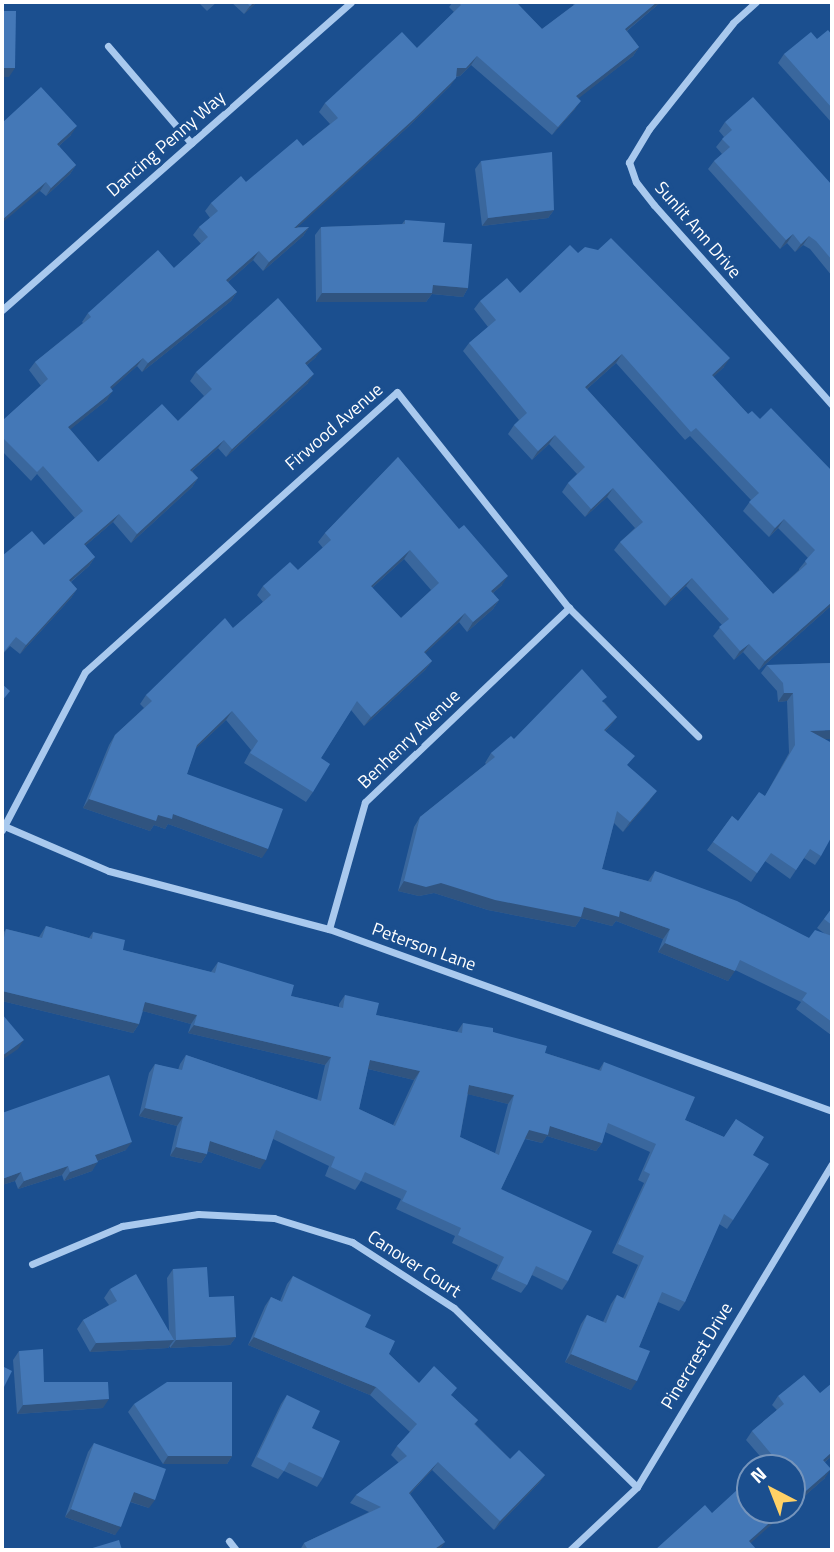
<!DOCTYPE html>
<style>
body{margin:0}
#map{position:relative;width:834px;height:1552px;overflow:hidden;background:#1b4f8f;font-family:"Titillium Web",sans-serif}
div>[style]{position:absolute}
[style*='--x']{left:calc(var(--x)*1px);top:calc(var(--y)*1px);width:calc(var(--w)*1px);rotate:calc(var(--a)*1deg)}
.minor>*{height:7px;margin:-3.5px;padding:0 3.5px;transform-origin:3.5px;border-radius:3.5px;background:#a9c9ee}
.wall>*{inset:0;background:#3a679d}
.shaded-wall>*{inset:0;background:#305480}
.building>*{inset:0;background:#4478b7}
span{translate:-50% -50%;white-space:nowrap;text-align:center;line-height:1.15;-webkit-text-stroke:7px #1b4f8f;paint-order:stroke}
.street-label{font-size:18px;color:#fff}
.frame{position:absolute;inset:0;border:4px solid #fff;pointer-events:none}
.north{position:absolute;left:736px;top:1454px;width:70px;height:70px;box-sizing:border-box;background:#1b4f8f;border:2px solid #7695bc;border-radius:50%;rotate:318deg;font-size:19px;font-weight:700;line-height:28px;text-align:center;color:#fff}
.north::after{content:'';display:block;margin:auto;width:24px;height:32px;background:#ffd166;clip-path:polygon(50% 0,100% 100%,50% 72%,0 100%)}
</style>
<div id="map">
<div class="minor">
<i style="--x:756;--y:2;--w:31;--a:138"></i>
<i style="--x:733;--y:23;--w:135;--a:128.4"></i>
<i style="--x:649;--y:129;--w:39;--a:121"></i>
<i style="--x:629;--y:162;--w:21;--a:71"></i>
<i style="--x:636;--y:182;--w:29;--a:52"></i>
<i style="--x:654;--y:205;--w:268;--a:48.3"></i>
<i style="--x:108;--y:46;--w:128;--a:49.4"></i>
<i style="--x:2;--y:310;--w:465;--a:-41.4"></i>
<i style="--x:2;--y:825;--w:116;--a:23.3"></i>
<i style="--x:109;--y:871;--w:228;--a:14.8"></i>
<i style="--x:329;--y:929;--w:535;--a:19.89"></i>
<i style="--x:2;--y:830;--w:178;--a:-62.3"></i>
<i style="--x:85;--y:672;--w:419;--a:-41.9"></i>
<i style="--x:397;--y:392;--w:276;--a:51.5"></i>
<i style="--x:569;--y:608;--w:182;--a:44.8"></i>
<i style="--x:329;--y:929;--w:132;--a:-74.2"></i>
<i style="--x:365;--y:802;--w:282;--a:-43.6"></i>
<i style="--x:32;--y:1264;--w:98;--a:-22.9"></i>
<i style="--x:122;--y:1226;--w:77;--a:-9"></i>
<i style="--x:198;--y:1214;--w:76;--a:3"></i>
<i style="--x:274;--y:1218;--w:82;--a:17.1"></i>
<i style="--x:352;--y:1242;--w:121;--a:32.9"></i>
<i style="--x:454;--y:1308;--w:256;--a:44.4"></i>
<i style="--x:229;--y:1541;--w:11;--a:52"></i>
<i style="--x:570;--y:1550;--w:92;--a:-43.2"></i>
<i style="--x:637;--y:1487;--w:377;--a:-58.9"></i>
</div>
<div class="wall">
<i style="clip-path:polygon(198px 2px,217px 2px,207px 11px)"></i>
<i style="clip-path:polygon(231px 2px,257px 2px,244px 14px)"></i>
<i style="clip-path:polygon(453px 2px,516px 2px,542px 29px,574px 5px,571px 2px,661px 2px,627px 31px,639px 47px,633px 56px,578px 98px,575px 109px,552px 135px,471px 65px,460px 76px,456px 77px,450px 86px,408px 127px,297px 227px,309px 227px,303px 236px,263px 271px,253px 260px,228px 282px,237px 292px,231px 301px,142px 372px,137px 366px,111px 389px,107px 400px,70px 429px,98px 462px,178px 421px,204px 396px,190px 381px,196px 372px,316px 357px,307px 365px,308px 383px,226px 457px,218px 448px,192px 471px,198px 478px,192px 487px,131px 543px,113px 522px,85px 546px,95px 557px,89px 566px,71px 582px,77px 589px,71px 598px,20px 654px,10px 646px,2px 655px,2px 556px,44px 545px,75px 518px,37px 474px,31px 481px,2px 451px,2px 421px,41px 386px,29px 370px,35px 362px,83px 323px,82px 322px,88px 313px,174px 268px,201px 244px,193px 235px,199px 227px,210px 218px,205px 211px,211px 203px,246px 182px,303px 146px,330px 124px,319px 112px,325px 103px,417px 48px,454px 12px,449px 7px)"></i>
<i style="clip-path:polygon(832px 35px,832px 123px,778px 63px,784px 54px,817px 39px)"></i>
<i style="clip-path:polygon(725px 122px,832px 185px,832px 276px,810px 249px,803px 245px,795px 252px,787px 243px,780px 249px,708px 169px,714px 161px,722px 154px,716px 147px,724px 137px,719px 131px)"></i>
<i style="clip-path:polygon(2px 123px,71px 135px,59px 146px,76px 165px,70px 174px,46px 196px,40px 191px)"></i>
<i style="clip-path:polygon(481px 161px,554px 210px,548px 218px,482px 226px,475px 169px)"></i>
<i style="clip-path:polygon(405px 220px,443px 242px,468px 288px,463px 297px,432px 294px,426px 302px,316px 302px,315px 235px,321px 227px,402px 224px)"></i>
<i style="clip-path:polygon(evenodd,578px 253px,724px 367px,713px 377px,748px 414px,760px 419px,832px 471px,832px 605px,759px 670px,743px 652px,734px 660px,713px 636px,722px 625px,686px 586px,665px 606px,614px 550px,620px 542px,635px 528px,607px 497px,585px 517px,562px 492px,568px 483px,577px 474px,549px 444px,532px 460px,508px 434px,514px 425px,519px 420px,463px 351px,469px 343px,488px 327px,474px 309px,480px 301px,520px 293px,578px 253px,616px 363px,685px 440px,690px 436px,751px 500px,743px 511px,769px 537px,778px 528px,808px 558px,799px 569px,799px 570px,773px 594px,587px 389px,616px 363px)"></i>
<i style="clip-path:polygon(evenodd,398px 457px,502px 585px,493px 593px,499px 600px,493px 609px,467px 632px,459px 622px,425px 653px,432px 661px,425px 670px,364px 726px,351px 710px,321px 758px,313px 792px,306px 802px,244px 763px,251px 750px,226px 720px,195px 749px,187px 774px,262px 858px,168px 824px,165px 829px,154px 825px,150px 831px,83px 808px,109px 745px,115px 735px,144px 708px,140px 704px,146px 695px,233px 628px,263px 602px,257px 595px,263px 586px,298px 570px,323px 548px,318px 542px,325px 533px,398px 457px,404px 559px,431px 590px,401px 618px,372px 588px,404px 559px)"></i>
<i style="clip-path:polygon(832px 663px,824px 739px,821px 856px,815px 865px,804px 858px,790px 879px,765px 861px,751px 882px,707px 850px,732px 816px,738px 821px,765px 796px,789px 753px,787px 701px,778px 702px,777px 691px,761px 673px,767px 665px)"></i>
<i style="clip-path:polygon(604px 702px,617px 717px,610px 726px,605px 731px,650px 800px,623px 832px,614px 823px,602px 869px,648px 881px,655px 871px,809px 938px,825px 934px,817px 928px,832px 908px,832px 1033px,831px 1035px,796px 1009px,801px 1002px,735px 970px,728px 981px,658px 952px,663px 939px,616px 921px,612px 926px,581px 918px,575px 927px,488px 910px,434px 893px,419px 896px,398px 891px,414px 827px,420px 817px,486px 764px,485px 763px,491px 753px,514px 739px)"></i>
<i style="clip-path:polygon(evenodd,46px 926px,89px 938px,93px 932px,123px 950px,211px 972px,218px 962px,291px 996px,339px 1007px,339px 1004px,345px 995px,376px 1015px,457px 1032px,463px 1023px,493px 1032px,545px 1053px,599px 1070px,604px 1062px,685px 1120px,724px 1137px,736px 1119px,753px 1155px,733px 1220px,727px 1229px,719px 1224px,685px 1302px,679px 1311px,658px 1302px,639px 1347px,631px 1390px,565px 1362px,581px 1324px,587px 1315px,603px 1322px,611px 1304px,617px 1295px,623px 1298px,638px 1265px,612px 1253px,644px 1183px,638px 1180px,650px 1152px,605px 1132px,602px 1143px,596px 1151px,547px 1136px,542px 1143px,525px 1139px,501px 1189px,568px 1281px,562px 1290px,532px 1275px,527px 1285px,521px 1293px,491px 1279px,498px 1265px,452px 1243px,455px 1236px,396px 1209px,401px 1199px,361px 1181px,355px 1190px,325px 1176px,329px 1166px,273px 1139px,260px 1169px,207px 1151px,207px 1154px,201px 1163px,170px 1156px,177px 1126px,139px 1116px,149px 1073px,155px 1064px,178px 1070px,180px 1064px,186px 1055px,317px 1100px,325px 1065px,188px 1033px,191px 1024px,143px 1011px,139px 1024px,133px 1033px,2px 1001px,2px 935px,6px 929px,39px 937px,46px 926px,368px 1069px,414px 1080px,393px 1125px,359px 1109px,368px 1069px,46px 926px,468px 1094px,508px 1104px,495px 1153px,460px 1137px,468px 1094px)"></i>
<i style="clip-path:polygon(2px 1113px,126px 1150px,97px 1161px,92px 1171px,64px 1181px,62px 1175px,18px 1189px,15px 1181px,2px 1185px)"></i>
<i style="clip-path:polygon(173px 1269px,209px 1297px,236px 1337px,230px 1345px,170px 1348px,170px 1346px,168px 1348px,90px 1352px,77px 1329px,83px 1320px,109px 1305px,104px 1298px,110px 1289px,169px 1331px,167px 1278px)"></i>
<i style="clip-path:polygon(293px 1276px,365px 1327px,389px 1354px,419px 1383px,452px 1396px,478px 1420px,475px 1424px,510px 1459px,545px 1475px,539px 1483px,494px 1530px,432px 1470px,410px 1494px,445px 1542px,439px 1550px,300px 1550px,304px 1543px,369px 1512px,350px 1503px,356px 1495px,399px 1463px,391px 1455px,397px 1446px,410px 1432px,370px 1395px,248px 1345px,265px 1306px,271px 1297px,280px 1301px,287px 1284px)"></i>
<i style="clip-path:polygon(19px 1351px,44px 1382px,103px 1408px,17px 1414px,13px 1360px)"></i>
<i style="clip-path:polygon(287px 1395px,312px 1428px,323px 1478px,317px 1487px,284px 1471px,278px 1479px,251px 1466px,281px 1404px)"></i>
<i style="clip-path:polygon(778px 1396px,832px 1456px,825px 1462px,825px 1478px,792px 1507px,792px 1468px,766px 1463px,746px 1440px,752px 1431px,777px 1410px,772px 1405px)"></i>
<i style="clip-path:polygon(134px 1404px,232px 1456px,227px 1464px,163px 1464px,128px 1412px)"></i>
<i style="clip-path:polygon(94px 1443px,149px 1508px,130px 1502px,115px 1535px,65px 1517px,88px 1452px)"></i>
</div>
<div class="shaded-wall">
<i style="clip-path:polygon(254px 2px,257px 2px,244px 14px,250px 6px)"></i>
<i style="clip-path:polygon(657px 2px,661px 2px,619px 37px,625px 29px)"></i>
<i style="clip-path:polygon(639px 47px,633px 56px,570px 105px,576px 96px)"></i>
<i style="clip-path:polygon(477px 56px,471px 65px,460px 76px,451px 77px,457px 68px)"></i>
<i style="clip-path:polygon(2px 68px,15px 68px,9px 77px,2px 77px)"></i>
<i style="clip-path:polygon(456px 78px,450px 86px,408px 127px,288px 236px,294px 228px)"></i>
<i style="clip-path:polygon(581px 101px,575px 109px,552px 135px,558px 127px)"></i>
<i style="clip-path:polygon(77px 126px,71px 135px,51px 153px,57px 144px)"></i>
<i style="clip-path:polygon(76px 165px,70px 174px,46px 196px,51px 188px)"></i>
<i style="clip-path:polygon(46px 182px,40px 191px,2px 223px,2px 220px)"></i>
<i style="clip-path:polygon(554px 210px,548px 218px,482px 226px,488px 218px)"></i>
<i style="clip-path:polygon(309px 227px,303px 236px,263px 271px,269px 262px)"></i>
<i style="clip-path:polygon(793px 234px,787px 243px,780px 249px,786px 240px)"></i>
<i style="clip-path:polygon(809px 236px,803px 245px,795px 252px,801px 244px)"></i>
<i style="clip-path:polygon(259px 251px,253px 260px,220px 289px,226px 280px)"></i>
<i style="clip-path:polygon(433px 285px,468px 288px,463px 297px,432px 294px,426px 302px,316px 302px,322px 293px)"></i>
<i style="clip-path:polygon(237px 292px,231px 301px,142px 372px,148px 363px)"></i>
<i style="clip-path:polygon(322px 349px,316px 357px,299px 372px,305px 363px)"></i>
<i style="clip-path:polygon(622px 354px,616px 363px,579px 396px,585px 387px)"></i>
<i style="clip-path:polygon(143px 358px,137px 366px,104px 396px,110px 387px)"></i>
<i style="clip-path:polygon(730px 358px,724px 367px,706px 384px,712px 375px)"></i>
<i style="clip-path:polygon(314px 374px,308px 383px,226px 457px,232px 449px)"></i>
<i style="clip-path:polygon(113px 391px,107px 400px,62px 436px,68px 427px)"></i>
<i style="clip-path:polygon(555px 435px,549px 444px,532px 460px,538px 451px)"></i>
<i style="clip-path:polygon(224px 440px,218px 448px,184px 478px,190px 470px)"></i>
<i style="clip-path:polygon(198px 478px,192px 487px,131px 543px,137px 534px)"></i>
<i style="clip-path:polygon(613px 488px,607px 497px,585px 517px,591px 509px)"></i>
<i style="clip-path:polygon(119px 514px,113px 522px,78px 552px,84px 544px)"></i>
<i style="clip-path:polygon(784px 519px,778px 528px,769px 537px,775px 528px)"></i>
<i style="clip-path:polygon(410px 550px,404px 559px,364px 595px,371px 586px)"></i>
<i style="clip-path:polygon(95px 557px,89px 566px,63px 588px,69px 580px)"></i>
<i style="clip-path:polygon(508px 576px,502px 585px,485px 600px,491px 591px)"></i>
<i style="clip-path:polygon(692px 578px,686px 586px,665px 606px,671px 598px)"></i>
<i style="clip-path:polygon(77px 589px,71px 598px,20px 654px,26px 645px)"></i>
<i style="clip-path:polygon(499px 600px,493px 609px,467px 632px,473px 622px)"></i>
<i style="clip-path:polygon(832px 602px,832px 605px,759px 670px,765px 661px)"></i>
<i style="clip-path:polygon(465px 613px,459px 622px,417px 661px,424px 652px)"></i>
<i style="clip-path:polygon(749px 644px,743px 652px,734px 660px,740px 651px)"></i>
<i style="clip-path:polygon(432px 661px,425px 670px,364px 726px,371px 717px)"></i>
<i style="clip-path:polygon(784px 693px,793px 693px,787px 701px,778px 702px)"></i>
<i style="clip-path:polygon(232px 711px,226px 720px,190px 754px,197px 745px)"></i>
<i style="clip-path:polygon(617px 717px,610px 726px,597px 739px,604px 730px)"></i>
<i style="clip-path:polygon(832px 730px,832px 739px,804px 740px,810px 731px)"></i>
<i style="clip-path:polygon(657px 791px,650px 800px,623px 832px,630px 822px)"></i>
<i style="clip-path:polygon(89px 799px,158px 815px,173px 814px,268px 849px,262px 858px,168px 824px,165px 829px,154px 825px,150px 831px,83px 808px)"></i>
<i style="clip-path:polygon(404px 881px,441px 883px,584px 907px,620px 911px,670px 929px,663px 939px,616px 921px,612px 926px,581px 918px,575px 927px,488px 910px,434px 893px,419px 896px,398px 891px)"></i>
<i style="clip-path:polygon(665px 943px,735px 971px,728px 981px,658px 952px)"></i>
<i style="clip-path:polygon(2px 991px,139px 1024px,133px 1033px,2px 1001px)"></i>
<i style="clip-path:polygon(145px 1002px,197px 1015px,191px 1024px,139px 1010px)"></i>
<i style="clip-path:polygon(194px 1025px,331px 1057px,325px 1065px,188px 1033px)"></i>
<i style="clip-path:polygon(24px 1040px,18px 1049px,2px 1060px,2px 1056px)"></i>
<i style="clip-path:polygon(370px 1060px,420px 1071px,414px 1080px,364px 1068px)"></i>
<i style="clip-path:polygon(469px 1085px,514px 1095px,508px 1104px,463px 1093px)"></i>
<i style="clip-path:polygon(145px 1108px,183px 1117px,177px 1126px,139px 1116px)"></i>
<i style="clip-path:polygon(550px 1126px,602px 1143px,596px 1151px,547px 1136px,542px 1143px,523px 1138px,529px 1130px)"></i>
<i style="clip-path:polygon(210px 1141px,266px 1160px,260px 1169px,204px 1150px)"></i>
<i style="clip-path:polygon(132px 1142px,126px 1150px,89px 1164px,95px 1155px)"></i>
<i style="clip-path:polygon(176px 1147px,207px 1154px,201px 1163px,170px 1156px)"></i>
<i style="clip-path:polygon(98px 1162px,92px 1171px,64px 1181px,70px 1172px)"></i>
<i style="clip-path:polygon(68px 1166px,62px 1175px,18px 1189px,24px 1181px)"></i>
<i style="clip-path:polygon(21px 1172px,15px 1181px,2px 1185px,2px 1179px)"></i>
<i style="clip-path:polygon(236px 1337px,230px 1345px,170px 1348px,176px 1340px)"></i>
<i style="clip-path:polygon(254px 1337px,376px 1387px,370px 1395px,248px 1345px)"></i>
<i style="clip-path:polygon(174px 1340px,168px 1348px,90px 1352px,96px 1343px)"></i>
<i style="clip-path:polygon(571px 1354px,637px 1381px,631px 1390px,565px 1362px)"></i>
<i style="clip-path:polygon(109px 1399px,103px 1408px,17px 1414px,23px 1405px)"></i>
<i style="clip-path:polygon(832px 1452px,832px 1456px,817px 1468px,823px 1460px)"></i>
<i style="clip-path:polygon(168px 1456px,232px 1456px,227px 1464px,163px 1464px)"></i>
<i style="clip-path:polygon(438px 1462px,432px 1470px,403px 1501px,409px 1493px)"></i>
<i style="clip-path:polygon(831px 1469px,825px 1478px,792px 1507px,792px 1503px)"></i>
<i style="clip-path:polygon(545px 1475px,539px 1483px,494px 1530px,500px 1521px)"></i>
<i style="clip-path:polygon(134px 1492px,155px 1500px,149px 1508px,128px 1501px)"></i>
<i style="clip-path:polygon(71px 1509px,121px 1527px,115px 1535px,65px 1517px)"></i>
<i style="clip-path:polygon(784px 1510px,788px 1510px,743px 1550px,749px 1541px)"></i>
<i style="clip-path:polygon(445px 1542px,439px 1550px,433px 1550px)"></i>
</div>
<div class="building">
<i style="clip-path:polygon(246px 2px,254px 2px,250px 6px)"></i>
<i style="clip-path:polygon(458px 2px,516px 2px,542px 29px,578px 2px,657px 2px,625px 29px,639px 47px,576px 96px,581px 101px,558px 127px,477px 56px,466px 68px,457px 68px,456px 78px,414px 119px,294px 228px,309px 227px,269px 262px,259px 251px,226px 280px,237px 292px,148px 363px,143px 358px,110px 387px,113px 391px,68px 427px,98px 462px,162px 404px,178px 421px,212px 389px,196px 372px,278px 298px,322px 349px,305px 363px,314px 374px,232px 449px,224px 440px,190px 470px,198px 478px,137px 534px,119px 514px,84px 544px,95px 557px,69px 580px,77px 589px,26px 645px,16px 637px,2px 654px,2px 556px,32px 531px,44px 545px,83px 511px,43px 466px,37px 472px,2px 437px,2px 421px,48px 379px,35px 362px,91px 317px,88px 313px,158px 250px,174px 268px,208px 237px,199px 227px,218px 211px,211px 203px,241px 176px,246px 182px,297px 139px,303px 146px,338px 118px,325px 103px,402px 32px,417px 48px,461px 5px)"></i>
<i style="clip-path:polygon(2px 11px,16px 11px,15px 68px,2px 68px)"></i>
<i style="clip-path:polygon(828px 30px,832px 35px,832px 108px,784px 54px,811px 32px,817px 39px)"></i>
<i style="clip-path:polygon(41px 87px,77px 126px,57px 144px,76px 165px,51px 188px,46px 182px,2px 220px,2px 123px)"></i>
<i style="clip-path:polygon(753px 97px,832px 185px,832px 260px,816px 241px,809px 236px,801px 244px,793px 234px,786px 240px,714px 161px,730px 147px,722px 139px,732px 130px,725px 122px)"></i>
<i style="clip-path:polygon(552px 152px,554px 210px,488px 218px,481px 161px)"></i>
<i style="clip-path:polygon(405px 220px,445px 223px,443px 242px,472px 244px,468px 288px,433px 285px,432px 293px,322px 293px,321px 227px,405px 224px)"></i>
<i style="clip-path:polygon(evenodd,611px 238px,730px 358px,712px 375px,748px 414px,752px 411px,760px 419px,771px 408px,832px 471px,832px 602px,765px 661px,749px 644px,740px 651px,719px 627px,729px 619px,692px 578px,671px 598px,620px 542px,643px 522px,613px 488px,591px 509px,568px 483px,585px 467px,555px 435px,538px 451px,514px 425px,527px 413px,469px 343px,496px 320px,480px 301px,507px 278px,520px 293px,570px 245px,578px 253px,585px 247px,598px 250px,611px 238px,622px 354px,691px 432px,696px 428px,759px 493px,749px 502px,775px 528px,784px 519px,815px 550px,805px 561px,807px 564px,773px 594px,585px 387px,622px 354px)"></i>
<i style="clip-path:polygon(evenodd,398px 457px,459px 529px,464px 525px,508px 576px,491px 591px,499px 600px,473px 622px,465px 613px,424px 652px,432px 661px,371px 717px,357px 701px,321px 758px,330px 764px,313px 792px,250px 753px,258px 741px,232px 711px,197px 745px,187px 774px,283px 809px,268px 849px,173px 814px,172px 819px,158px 815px,156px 821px,89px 799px,115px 735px,152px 701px,146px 695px,225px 618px,233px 628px,271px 595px,263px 586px,290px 562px,298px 570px,331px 540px,325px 533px,398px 457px,410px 550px,439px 583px,401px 618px,371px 586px,410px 550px)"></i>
<i style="clip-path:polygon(832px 663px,832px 730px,810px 731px,832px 743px,832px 836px,821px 856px,810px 849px,796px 870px,771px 853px,757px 873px,713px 842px,732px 816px,738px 821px,759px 792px,765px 796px,795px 745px,793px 693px,784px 693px,783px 683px,767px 665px)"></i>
<i style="clip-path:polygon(582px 669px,607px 697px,602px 701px,617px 717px,604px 730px,635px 756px,627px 765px,657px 791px,630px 822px,617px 811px,602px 869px,651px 882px,655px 871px,737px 901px,809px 938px,815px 930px,832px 936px,832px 1022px,802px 1000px,807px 993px,740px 960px,735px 971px,665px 943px,670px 929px,620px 911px,619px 917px,584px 907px,581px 917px,495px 900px,441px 883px,426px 887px,404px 881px,420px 817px,495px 757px,491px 753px,511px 736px,514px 739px)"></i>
<i style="clip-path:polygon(2px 684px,10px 691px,2px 701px)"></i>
<i style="clip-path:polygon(832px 908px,832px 925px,824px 919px)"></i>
<i style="clip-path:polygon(evenodd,46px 926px,92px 939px,93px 932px,125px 940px,123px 950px,215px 973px,218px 962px,294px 985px,291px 996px,343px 1008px,345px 995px,379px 1003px,376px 1015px,462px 1033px,463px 1023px,493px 1028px,493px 1032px,547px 1046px,545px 1053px,601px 1071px,604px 1062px,695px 1097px,685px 1120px,724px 1137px,736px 1119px,764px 1137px,753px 1155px,769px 1164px,733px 1220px,724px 1214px,685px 1302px,662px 1292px,639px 1347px,650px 1351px,637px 1381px,571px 1354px,587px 1315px,606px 1323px,617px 1295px,625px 1299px,644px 1256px,618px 1244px,650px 1174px,644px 1171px,656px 1144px,608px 1123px,602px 1143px,550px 1126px,548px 1135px,529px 1130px,501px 1189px,592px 1231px,568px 1281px,536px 1266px,527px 1285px,497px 1271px,504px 1257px,458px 1235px,461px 1228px,402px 1201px,407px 1191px,365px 1172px,361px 1181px,331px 1167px,335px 1157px,276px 1130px,266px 1160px,210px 1141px,207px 1154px,176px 1147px,183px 1117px,145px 1108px,155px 1064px,182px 1070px,186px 1055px,321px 1101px,331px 1057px,194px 1025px,197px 1015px,145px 1002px,139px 1024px,2px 991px,2px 946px,6px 929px,42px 938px,46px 926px,370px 1060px,420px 1071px,395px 1126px,359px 1109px,370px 1060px,46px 926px,469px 1085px,514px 1095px,499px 1155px,460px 1137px,469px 1085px)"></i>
<i style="clip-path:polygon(2px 1014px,24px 1040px,2px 1056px)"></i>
<i style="clip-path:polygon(109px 1075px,132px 1142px,95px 1155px,98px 1162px,70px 1172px,68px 1166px,24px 1181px,21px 1172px,2px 1179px,2px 1113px)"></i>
<i style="clip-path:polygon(207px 1267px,209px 1297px,234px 1296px,236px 1337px,176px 1340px,173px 1269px)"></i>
<i style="clip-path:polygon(136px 1274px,174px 1340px,96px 1343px,83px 1320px,117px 1301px,110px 1289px)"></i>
<i style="clip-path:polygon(293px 1276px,371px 1315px,365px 1327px,395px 1341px,389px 1354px,419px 1383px,434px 1366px,457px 1388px,451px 1395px,478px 1420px,474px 1424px,510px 1459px,519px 1450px,545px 1475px,500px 1521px,438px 1462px,409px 1493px,445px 1542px,433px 1550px,308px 1550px,304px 1543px,381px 1507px,356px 1495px,407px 1456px,397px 1446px,417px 1424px,376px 1387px,254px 1337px,271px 1297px,282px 1302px)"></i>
<i style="clip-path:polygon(43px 1349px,44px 1382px,108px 1382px,109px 1399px,23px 1405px,19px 1351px)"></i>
<i style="clip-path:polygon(2px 1366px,12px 1371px,2px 1391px)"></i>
<i style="clip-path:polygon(804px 1375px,820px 1393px,832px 1383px,832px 1452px,823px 1460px,831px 1469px,792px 1503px,792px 1468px,760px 1468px,773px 1456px,752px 1431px,784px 1404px,778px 1396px)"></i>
<i style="clip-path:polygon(167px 1382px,232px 1382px,232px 1456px,168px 1456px,134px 1404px)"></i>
<i style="clip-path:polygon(287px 1395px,320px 1411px,312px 1428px,340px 1441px,323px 1478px,289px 1462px,284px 1471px,257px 1457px)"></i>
<i style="clip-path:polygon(94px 1443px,166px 1469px,155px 1500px,134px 1492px,121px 1527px,71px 1509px)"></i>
<i style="clip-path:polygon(750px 1478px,750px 1510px,784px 1510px,749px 1541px,757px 1550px,655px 1550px,705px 1505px,712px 1513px)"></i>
<i style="clip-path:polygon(119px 1540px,122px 1550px,86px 1550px)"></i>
</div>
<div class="street-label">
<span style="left:166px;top:144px;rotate:-41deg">Dancing Penny Way</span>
<span style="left:698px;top:230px;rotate:49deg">Sunlit Ann Drive</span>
<span style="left:334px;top:427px;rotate:-41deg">Firwood Avenue</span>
<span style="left:409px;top:739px;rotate:-44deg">Benhenry Avenue</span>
<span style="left:424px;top:947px;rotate:20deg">Peterson Lane</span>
<span style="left:414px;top:1264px;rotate:33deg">Canover Court</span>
<span style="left:697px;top:1356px;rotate:-59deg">Pinercrest Drive</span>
</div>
<div class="frame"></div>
<div class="north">N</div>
</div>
